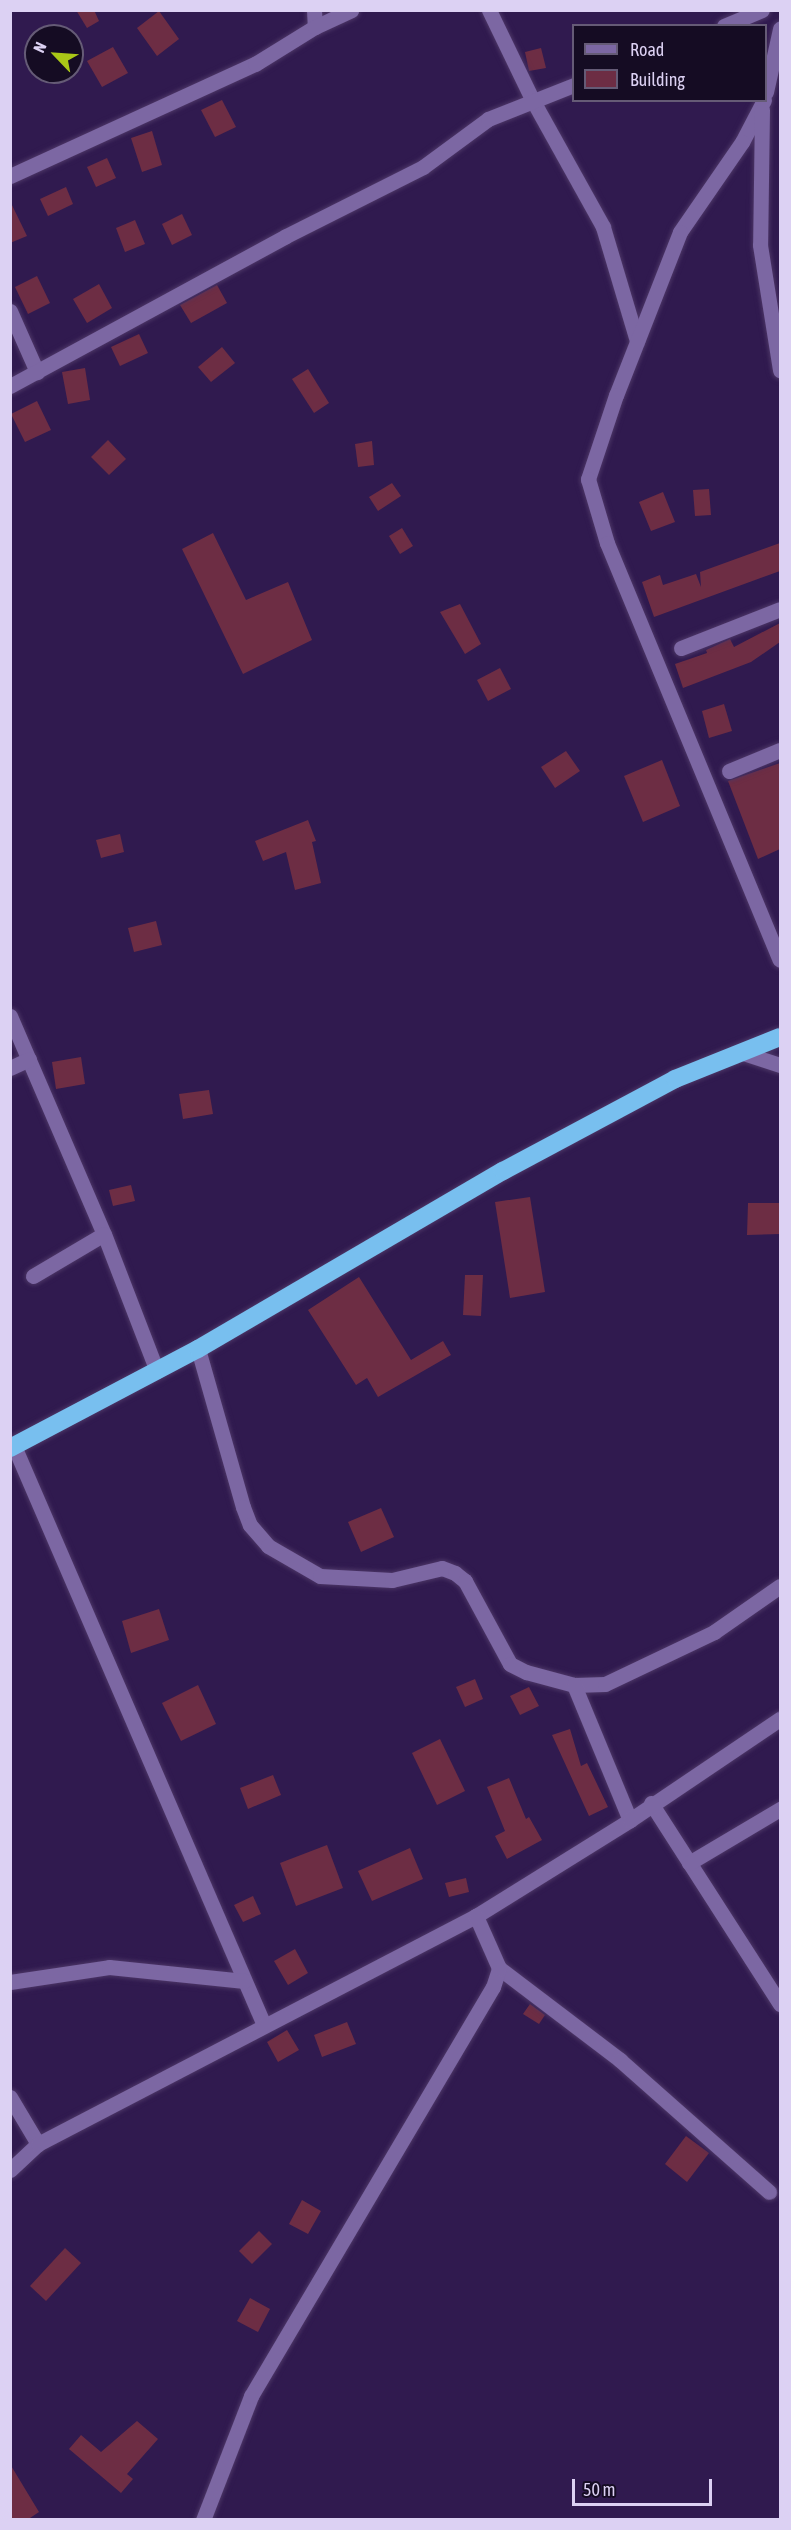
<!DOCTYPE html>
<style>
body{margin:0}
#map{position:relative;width:791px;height:2530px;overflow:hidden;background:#301a4f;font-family:"Asap Condensed",sans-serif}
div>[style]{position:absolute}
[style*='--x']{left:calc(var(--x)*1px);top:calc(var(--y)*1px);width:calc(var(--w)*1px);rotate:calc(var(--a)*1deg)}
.building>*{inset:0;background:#6d2d44}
.roads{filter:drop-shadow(0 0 2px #4c3666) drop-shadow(0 0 2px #4c3666)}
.minor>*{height:15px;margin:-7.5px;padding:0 7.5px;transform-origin:7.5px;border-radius:7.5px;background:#7c67a3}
.highway>*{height:18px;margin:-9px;padding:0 9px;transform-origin:9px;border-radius:9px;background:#78bfef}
span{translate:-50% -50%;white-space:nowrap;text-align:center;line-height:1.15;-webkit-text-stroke:6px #150c23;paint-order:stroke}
.frame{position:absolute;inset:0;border:12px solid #dcd1f3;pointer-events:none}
.legend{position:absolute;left:572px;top:24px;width:195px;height:78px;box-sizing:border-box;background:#150c23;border:2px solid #655b76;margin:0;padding:8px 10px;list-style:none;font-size:18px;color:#dcd1f3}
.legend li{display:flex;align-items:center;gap:12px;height:30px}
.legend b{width:30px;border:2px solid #655b76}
.north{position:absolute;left:24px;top:24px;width:60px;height:60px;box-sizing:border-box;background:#150c23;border:2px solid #655b76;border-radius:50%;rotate:295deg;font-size:16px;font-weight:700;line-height:24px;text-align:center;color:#dcd1f3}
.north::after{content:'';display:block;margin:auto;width:21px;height:27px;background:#aac717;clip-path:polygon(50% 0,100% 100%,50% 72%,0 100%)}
.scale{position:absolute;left:572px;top:2479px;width:140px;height:27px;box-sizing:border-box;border:3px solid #dcd1f3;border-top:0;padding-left:8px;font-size:18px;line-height:21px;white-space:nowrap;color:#dcd1f3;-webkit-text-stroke:4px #150c23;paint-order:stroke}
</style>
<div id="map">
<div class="building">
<i style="clip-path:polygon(76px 10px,94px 10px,99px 21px,87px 28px)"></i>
<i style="clip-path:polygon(159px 11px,179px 39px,157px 56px,137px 28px)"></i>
<i style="clip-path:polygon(113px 47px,128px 73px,102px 87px,87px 61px)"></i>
<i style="clip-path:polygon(541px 48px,546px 68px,529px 71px,525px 52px)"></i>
<i style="clip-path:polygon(222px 100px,236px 127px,215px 137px,201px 110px)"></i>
<i style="clip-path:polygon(152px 131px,162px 165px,142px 172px,131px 138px)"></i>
<i style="clip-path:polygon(107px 158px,116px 178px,96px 187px,87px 167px)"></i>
<i style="clip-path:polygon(66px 187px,73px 204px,48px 216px,40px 199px)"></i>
<i style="clip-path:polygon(10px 201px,27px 236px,10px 243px)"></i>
<i style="clip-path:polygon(182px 214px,192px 235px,172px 245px,162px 224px)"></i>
<i style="clip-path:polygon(135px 220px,145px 244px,125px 252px,116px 228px)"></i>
<i style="clip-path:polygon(37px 276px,50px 303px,28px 314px,15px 287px)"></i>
<i style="clip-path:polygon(99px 284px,112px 308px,87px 323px,73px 299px)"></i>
<i style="clip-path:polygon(217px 285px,227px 303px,191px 323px,180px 305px)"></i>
<i style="clip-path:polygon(139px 334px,148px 353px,120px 366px,111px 347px)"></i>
<i style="clip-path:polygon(222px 347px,235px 363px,211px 382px,198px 367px)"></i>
<i style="clip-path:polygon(85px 368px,90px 400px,68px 404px,62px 372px)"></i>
<i style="clip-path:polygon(308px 369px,329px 403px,314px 413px,292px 379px)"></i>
<i style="clip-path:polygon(37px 401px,51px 430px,25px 442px,11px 414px)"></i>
<i style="clip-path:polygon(108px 440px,126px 459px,109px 475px,91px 457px)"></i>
<i style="clip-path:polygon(372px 441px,374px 465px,358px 467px,355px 444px)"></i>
<i style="clip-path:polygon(392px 483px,401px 496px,378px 511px,369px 497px)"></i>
<i style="clip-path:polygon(709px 489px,711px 515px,695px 516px,693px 490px)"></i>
<i style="clip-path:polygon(663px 492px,675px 522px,651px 531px,639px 502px)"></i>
<i style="clip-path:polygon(402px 528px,413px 546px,400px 554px,389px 536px)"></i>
<i style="clip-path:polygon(213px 533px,246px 600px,288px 582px,312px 640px,243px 674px,182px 549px)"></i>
<i style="clip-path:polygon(780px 543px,780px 571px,654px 617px,642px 582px,660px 575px,663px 585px,696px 574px,701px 587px,700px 572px)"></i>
<i style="clip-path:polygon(460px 604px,481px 644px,465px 654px,440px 612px)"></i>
<i style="clip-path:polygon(780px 623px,780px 642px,751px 662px,683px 688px,675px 664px,707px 653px,706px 650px,730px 639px,734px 647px)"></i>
<i style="clip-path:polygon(500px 668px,511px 689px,488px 701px,477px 680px)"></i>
<i style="clip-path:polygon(724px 704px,732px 731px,709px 738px,702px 711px)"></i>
<i style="clip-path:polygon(566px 751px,580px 771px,555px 788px,541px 767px)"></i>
<i style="clip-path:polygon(662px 760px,680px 806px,643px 822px,624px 776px)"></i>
<i style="clip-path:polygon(780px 763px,780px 849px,758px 859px,728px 781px)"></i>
<i style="clip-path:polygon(308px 820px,316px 841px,312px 842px,321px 883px,295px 890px,286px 852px,263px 861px,255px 841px)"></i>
<i style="clip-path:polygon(120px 834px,124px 852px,101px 858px,96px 840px)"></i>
<i style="clip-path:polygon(156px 921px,162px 945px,134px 952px,128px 928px)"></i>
<i style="clip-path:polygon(81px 1057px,85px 1084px,56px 1089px,52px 1062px)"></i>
<i style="clip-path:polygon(209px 1090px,213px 1114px,183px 1119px,179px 1094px)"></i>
<i style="clip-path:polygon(131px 1185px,135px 1201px,113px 1206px,109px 1190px)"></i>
<i style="clip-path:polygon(530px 1197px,545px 1292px,510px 1298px,495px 1202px)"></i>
<i style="clip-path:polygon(748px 1203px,780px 1203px,780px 1234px,747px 1235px)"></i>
<i style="clip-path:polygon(465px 1275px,483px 1275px,481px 1316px,463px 1315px)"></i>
<i style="clip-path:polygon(359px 1277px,411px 1360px,443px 1341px,451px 1355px,378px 1397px,367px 1378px,356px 1385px,308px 1310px)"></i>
<i style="clip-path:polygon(381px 1508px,394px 1537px,361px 1552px,348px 1522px)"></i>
<i style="clip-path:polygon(159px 1609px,169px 1640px,131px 1653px,122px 1621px)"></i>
<i style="clip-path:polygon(475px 1679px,483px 1699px,465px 1707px,456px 1687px)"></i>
<i style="clip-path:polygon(198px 1685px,216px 1724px,181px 1741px,162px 1703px)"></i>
<i style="clip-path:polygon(529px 1687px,539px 1706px,520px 1715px,510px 1696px)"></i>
<i style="clip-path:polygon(570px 1729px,581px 1766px,587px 1763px,608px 1807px,589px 1816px,552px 1735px)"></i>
<i style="clip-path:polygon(440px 1739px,465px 1791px,437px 1805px,412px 1753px)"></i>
<i style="clip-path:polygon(273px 1775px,281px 1795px,248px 1809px,240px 1788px)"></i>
<i style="clip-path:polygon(509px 1778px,526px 1819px,529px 1817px,542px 1840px,507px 1859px,495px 1836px,505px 1831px,487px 1787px)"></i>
<i style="clip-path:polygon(327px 1845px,343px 1888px,296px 1906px,280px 1863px)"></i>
<i style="clip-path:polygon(410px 1848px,423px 1879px,372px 1901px,358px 1871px)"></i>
<i style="clip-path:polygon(466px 1878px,469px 1892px,449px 1897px,445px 1883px)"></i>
<i style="clip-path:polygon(253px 1896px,261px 1914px,243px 1922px,234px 1905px)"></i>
<i style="clip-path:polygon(295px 1949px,308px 1973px,288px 1985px,274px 1961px)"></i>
<i style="clip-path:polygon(530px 2004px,545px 2015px,539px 2024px,523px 2014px)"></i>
<i style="clip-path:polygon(347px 2022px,356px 2044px,322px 2057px,314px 2035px)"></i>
<i style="clip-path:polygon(287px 2030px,299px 2050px,278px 2062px,267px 2042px)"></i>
<i style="clip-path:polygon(686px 2136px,709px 2153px,687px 2182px,665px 2164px)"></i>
<i style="clip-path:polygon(302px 2200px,321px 2211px,308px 2234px,289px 2224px)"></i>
<i style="clip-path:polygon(259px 2231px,272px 2244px,252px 2264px,239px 2251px)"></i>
<i style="clip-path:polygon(65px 2248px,81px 2263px,46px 2301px,30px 2286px)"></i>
<i style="clip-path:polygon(250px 2298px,270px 2309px,258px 2332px,237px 2321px)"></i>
<i style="clip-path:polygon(137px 2421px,158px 2439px,127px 2474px,133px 2479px,121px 2493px,69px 2449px,81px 2435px,101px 2452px)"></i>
<i style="clip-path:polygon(10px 2464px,39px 2512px,27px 2520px,10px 2520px)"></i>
</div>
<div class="roads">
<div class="minor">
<i style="--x:314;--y:10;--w:17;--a:87"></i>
<i style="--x:489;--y:10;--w:101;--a:64.2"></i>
<i style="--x:533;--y:101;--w:144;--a:60.9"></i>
<i style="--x:603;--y:227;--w:119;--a:73.4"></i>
<i style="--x:724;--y:26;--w:41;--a:-22.8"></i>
<i style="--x:766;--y:92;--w:65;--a:-77.5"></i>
<i style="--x:764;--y:100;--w:47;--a:117.6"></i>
<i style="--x:742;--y:142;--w:109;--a:124.6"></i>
<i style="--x:680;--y:232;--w:175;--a:111.4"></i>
<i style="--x:616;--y:395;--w:89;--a:108.4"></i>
<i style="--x:588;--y:479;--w:67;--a:73.5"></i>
<i style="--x:607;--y:543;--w:451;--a:67.5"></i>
<i style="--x:762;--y:110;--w:135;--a:90.8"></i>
<i style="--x:760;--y:245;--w:127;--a:80.9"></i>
<i style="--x:10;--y:176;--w:269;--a:-24.6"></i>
<i style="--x:255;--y:64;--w:70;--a:-31.7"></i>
<i style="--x:315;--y:27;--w:40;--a:-25"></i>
<i style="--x:10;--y:311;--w:67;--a:66.1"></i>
<i style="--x:10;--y:386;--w:314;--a:-28.5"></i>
<i style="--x:286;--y:236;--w:153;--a:-26.7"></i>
<i style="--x:423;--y:167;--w:81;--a:-36.4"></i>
<i style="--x:488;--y:119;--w:92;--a:-21.6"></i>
<i style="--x:681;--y:648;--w:106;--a:-21.5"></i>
<i style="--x:729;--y:771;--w:55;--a:-22.4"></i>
<i style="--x:10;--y:1016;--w:237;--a:66.7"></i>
<i style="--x:104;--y:1234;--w:147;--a:68.9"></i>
<i style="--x:743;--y:1053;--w:39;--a:18"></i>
<i style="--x:10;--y:1068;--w:21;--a:-25"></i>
<i style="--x:33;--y:1276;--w:82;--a:-30.6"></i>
<i style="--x:198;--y:1349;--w:164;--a:74.1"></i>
<i style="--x:243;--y:1507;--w:19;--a:69"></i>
<i style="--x:250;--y:1525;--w:28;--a:49"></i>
<i style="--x:268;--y:1546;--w:60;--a:30"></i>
<i style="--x:320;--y:1576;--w:72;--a:3.2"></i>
<i style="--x:392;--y:1580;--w:51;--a:-13.5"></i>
<i style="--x:442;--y:1568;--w:14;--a:21"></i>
<i style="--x:455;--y:1573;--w:13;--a:39"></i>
<i style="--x:465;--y:1581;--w:94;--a:61.5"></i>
<i style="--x:510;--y:1664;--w:18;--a:27"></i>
<i style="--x:526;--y:1672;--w:50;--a:15.2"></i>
<i style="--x:574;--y:1685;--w:31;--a:-2"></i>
<i style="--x:605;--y:1684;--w:121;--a:-25.5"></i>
<i style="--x:714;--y:1632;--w:80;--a:-34.9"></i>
<i style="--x:14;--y:1446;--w:631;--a:66.65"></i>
<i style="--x:574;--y:1685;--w:146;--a:67.5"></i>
<i style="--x:651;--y:1803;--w:239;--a:57.3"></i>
<i style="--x:689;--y:1863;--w:106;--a:-30.7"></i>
<i style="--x:499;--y:1968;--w:152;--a:37.2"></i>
<i style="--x:620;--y:2060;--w:199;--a:41.5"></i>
<i style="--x:10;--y:1982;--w:100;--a:-8.6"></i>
<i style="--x:109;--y:1967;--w:136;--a:5.9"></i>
<i style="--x:10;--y:2097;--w:55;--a:59.2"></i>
<i style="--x:10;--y:2170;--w:38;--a:-43"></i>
<i style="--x:38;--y:2144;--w:494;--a:-27.5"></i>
<i style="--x:476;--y:1916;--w:181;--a:-31.9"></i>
<i style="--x:630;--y:1820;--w:181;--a:-34"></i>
<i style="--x:203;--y:2520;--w:133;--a:-68.8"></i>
<i style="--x:251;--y:2396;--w:475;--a:-59.4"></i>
<i style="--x:493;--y:1987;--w:20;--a:-72"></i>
<i style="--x:499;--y:1968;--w:57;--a:-113.9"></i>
</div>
<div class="highway">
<i style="--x:10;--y:1448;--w:212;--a:-27.8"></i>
<i style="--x:198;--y:1349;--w:353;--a:-30.3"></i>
<i style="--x:503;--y:1171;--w:195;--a:-28.1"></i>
<i style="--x:675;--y:1079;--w:113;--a:-21.8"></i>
</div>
</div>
<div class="frame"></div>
<ul class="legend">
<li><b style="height:8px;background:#7c67a3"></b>Road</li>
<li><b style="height:16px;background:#6d2d44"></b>Building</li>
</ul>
<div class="north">N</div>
<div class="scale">50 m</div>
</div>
